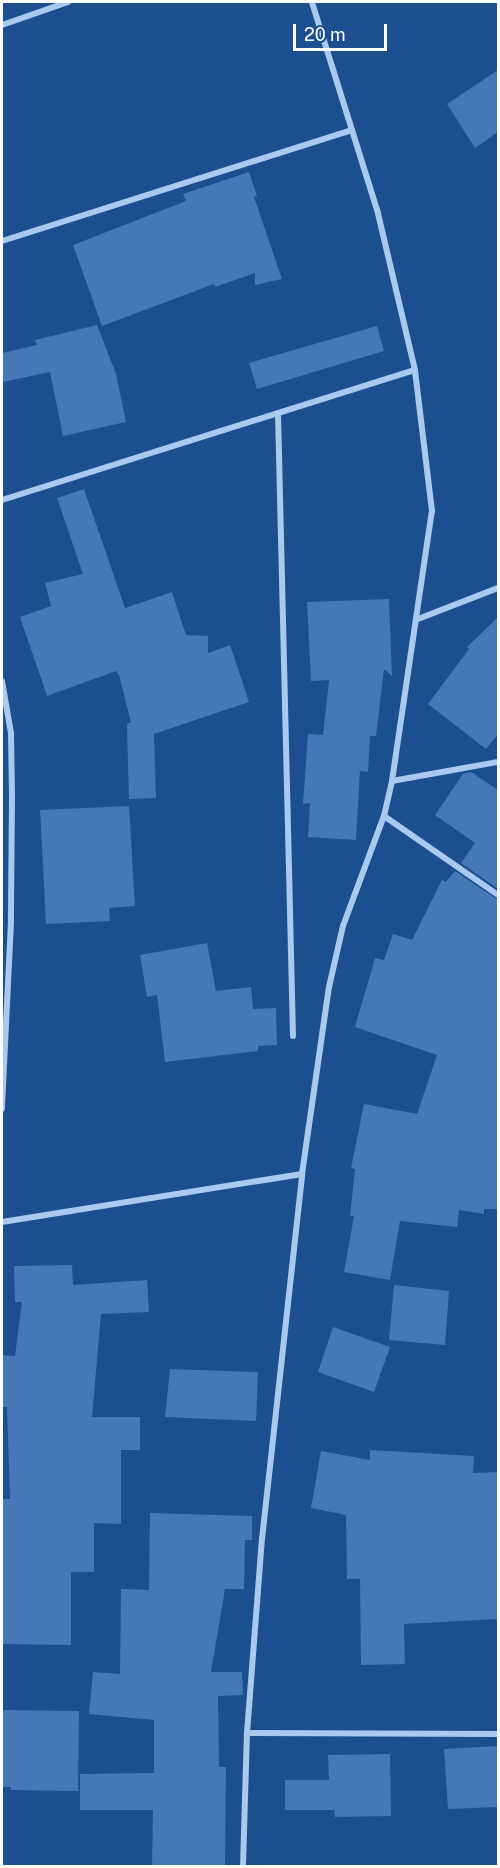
<!DOCTYPE html>
<style>
body{margin:0}
#map{position:relative;width:500px;height:1868px;overflow:hidden;background:#1b4f8f;font-family:"Public Sans",sans-serif}
div>[style]{position:absolute}
[style*='--x']{left:calc(var(--x)*1px);top:calc(var(--y)*1px);width:calc(var(--w)*1px);rotate:calc(var(--a)*1deg)}
.building>*{inset:0;background:#4478b7}
.minor>*{height:6px;margin:-3px;padding:0 3px;transform-origin:3px;border-radius:3px;background:#a9c9ee}
span{translate:-50% -50%;white-space:nowrap;text-align:center;line-height:1.15;-webkit-text-stroke:6px #1b4f8f;paint-order:stroke}
.frame{position:absolute;inset:0;border:3px solid #fff;pointer-events:none}
.scale{position:absolute;left:293px;top:24px;width:94px;height:27px;box-sizing:border-box;border:3px solid #fff;border-top:0;padding-left:8px;font-size:18px;line-height:21px;white-space:nowrap;color:#fff;-webkit-text-stroke:4px #1b4f8f;paint-order:stroke}
</style>
<div id="map">
<div class="building">
<i style="clip-path:polygon(498px 70px,498px 132px,475px 148px,447px 104px)"></i>
<i style="clip-path:polygon(249px 172px,257px 196px,254px 197px,282px 279px,255px 285px,255px 273px,215px 287px,214px 284px,102px 326px,73px 245px,186px 201px,183px 194px)"></i>
<i style="clip-path:polygon(97px 325px,116px 374px,126px 422px,63px 436px,50px 372px,2px 382px,2px 353px,37px 345px,35px 340px)"></i>
<i style="clip-path:polygon(377px 326px,384px 351px,257px 389px,249px 363px)"></i>
<i style="clip-path:polygon(84px 489px,125px 608px,172px 592px,186px 635px,208px 636px,208px 653px,230px 645px,249px 702px,154px 734px,156px 798px,129px 799px,127px 724px,131px 722px,119px 675px,116px 671px,47px 696px,20px 617px,51px 606px,45px 583px,83px 574px,57px 498px)"></i>
<i style="clip-path:polygon(389px 599px,392px 676px,384px 669px,376px 736px,370px 736px,368px 772px,360px 771px,356px 840px,308px 837px,310px 803px,303px 804px,308px 734px,323px 735px,329px 680px,311px 681px,307px 602px)"></i>
<i style="clip-path:polygon(498px 617px,498px 734px,486px 749px,428px 704px,469px 649px,467px 647px)"></i>
<i style="clip-path:polygon(471px 772px,498px 790px,498px 889px,461px 863px,475px 843px,435px 815px,463px 774px)"></i>
<i style="clip-path:polygon(129px 806px,135px 906px,109px 908px,110px 921px,46px 924px,40px 810px)"></i>
<i style="clip-path:polygon(455px 871px,498px 900px,498px 1209px,484px 1209px,484px 1214px,459px 1210px,457px 1227px,400px 1221px,390px 1280px,344px 1272px,354px 1216px,350px 1216px,355px 1169px,351px 1168px,364px 1104px,417px 1114px,437px 1055px,355px 1027px,375px 958px,384px 960px,393px 934px,412px 940px,442px 880px,446px 882px)"></i>
<i style="clip-path:polygon(207px 943px,216px 991px,251px 987px,253px 1009px,276px 1008px,277px 1045px,258px 1046px,258px 1051px,165px 1062px,157px 995px,147px 997px,140px 955px)"></i>
<i style="clip-path:polygon(72px 1265px,73px 1285px,147px 1280px,149px 1312px,101px 1314px,92px 1417px,140px 1417px,140px 1450px,121px 1450px,121px 1524px,94px 1523px,94px 1572px,71px 1572px,71px 1645px,2px 1644px,2px 1499px,10px 1499px,7px 1407px,2px 1407px,2px 1355px,15px 1356px,22px 1302px,15px 1302px,14px 1266px)"></i>
<i style="clip-path:polygon(394px 1285px,449px 1291px,445px 1345px,389px 1340px)"></i>
<i style="clip-path:polygon(333px 1327px,390px 1347px,374px 1392px,318px 1372px)"></i>
<i style="clip-path:polygon(170px 1369px,258px 1372px,256px 1421px,165px 1417px)"></i>
<i style="clip-path:polygon(370px 1450px,474px 1456px,473px 1473px,498px 1472px,498px 1619px,404px 1624px,405px 1664px,361px 1665px,360px 1579px,347px 1579px,346px 1515px,311px 1508px,321px 1451px,370px 1460px)"></i>
<i style="clip-path:polygon(150px 1513px,252px 1516px,252px 1540px,245px 1540px,244px 1589px,225px 1589px,211px 1672px,242px 1672px,243px 1695px,218px 1696px,219px 1767px,226px 1767px,225px 1866px,152px 1866px,153px 1810px,80px 1810px,80px 1774px,154px 1773px,154px 1720px,89px 1714px,93px 1672px,120px 1674px,121px 1589px,149px 1590px)"></i>
<i style="clip-path:polygon(2px 1710px,79px 1711px,78px 1791px,11px 1790px,11px 1787px,2px 1787px)"></i>
<i style="clip-path:polygon(498px 1746px,498px 1807px,448px 1809px,444px 1749px)"></i>
<i style="clip-path:polygon(390px 1754px,391px 1816px,335px 1817px,334px 1810px,285px 1810px,285px 1780px,329px 1780px,328px 1755px)"></i>
</div>
<div class="minor">
<i style="--x:2;--y:25;--w:70;--a:-19.2"></i>
<i style="--x:2;--y:241;--w:366;--a:-17.6"></i>
<i style="--x:278;--y:413;--w:623;--a:88.62"></i>
<i style="--x:2;--y:500;--w:433;--a:-17.5"></i>
<i style="--x:418;--y:619;--w:86;--a:-21.2"></i>
<i style="--x:2;--y:681;--w:53;--a:80.2"></i>
<i style="--x:11;--y:733;--w:62;--a:89.1"></i>
<i style="--x:12;--y:795;--w:127;--a:90.5"></i>
<i style="--x:11;--y:922;--w:187;--a:92.8"></i>
<i style="--x:392;--y:781;--w:108;--a:-10.2"></i>
<i style="--x:384;--y:816;--w:139;--a:34.7"></i>
<i style="--x:2;--y:1222;--w:304;--a:-9.1"></i>
<i style="--x:247;--y:1733;--w:251;--a:0.2"></i>
<i style="--x:243;--y:1866;--w:133;--a:-88.3"></i>
<i style="--x:247;--y:1733;--w:195;--a:-85.6"></i>
<i style="--x:262;--y:1539;--w:367;--a:-83.7"></i>
<i style="--x:302;--y:1174;--w:189;--a:-81.8"></i>
<i style="--x:329;--y:987;--w:63;--a:-77.1"></i>
<i style="--x:343;--y:926;--w:117;--a:-69.6"></i>
<i style="--x:384;--y:816;--w:36;--a:-77"></i>
<i style="--x:392;--y:781;--w:273;--a:-81.6"></i>
<i style="--x:432;--y:511;--w:142;--a:-96.9"></i>
<i style="--x:415;--y:370;--w:161;--a:-103.3"></i>
<i style="--x:378;--y:213;--w:221;--a:-107.4"></i>
</div>
<div class="frame"></div>
<div class="scale">20 m</div>
</div>
